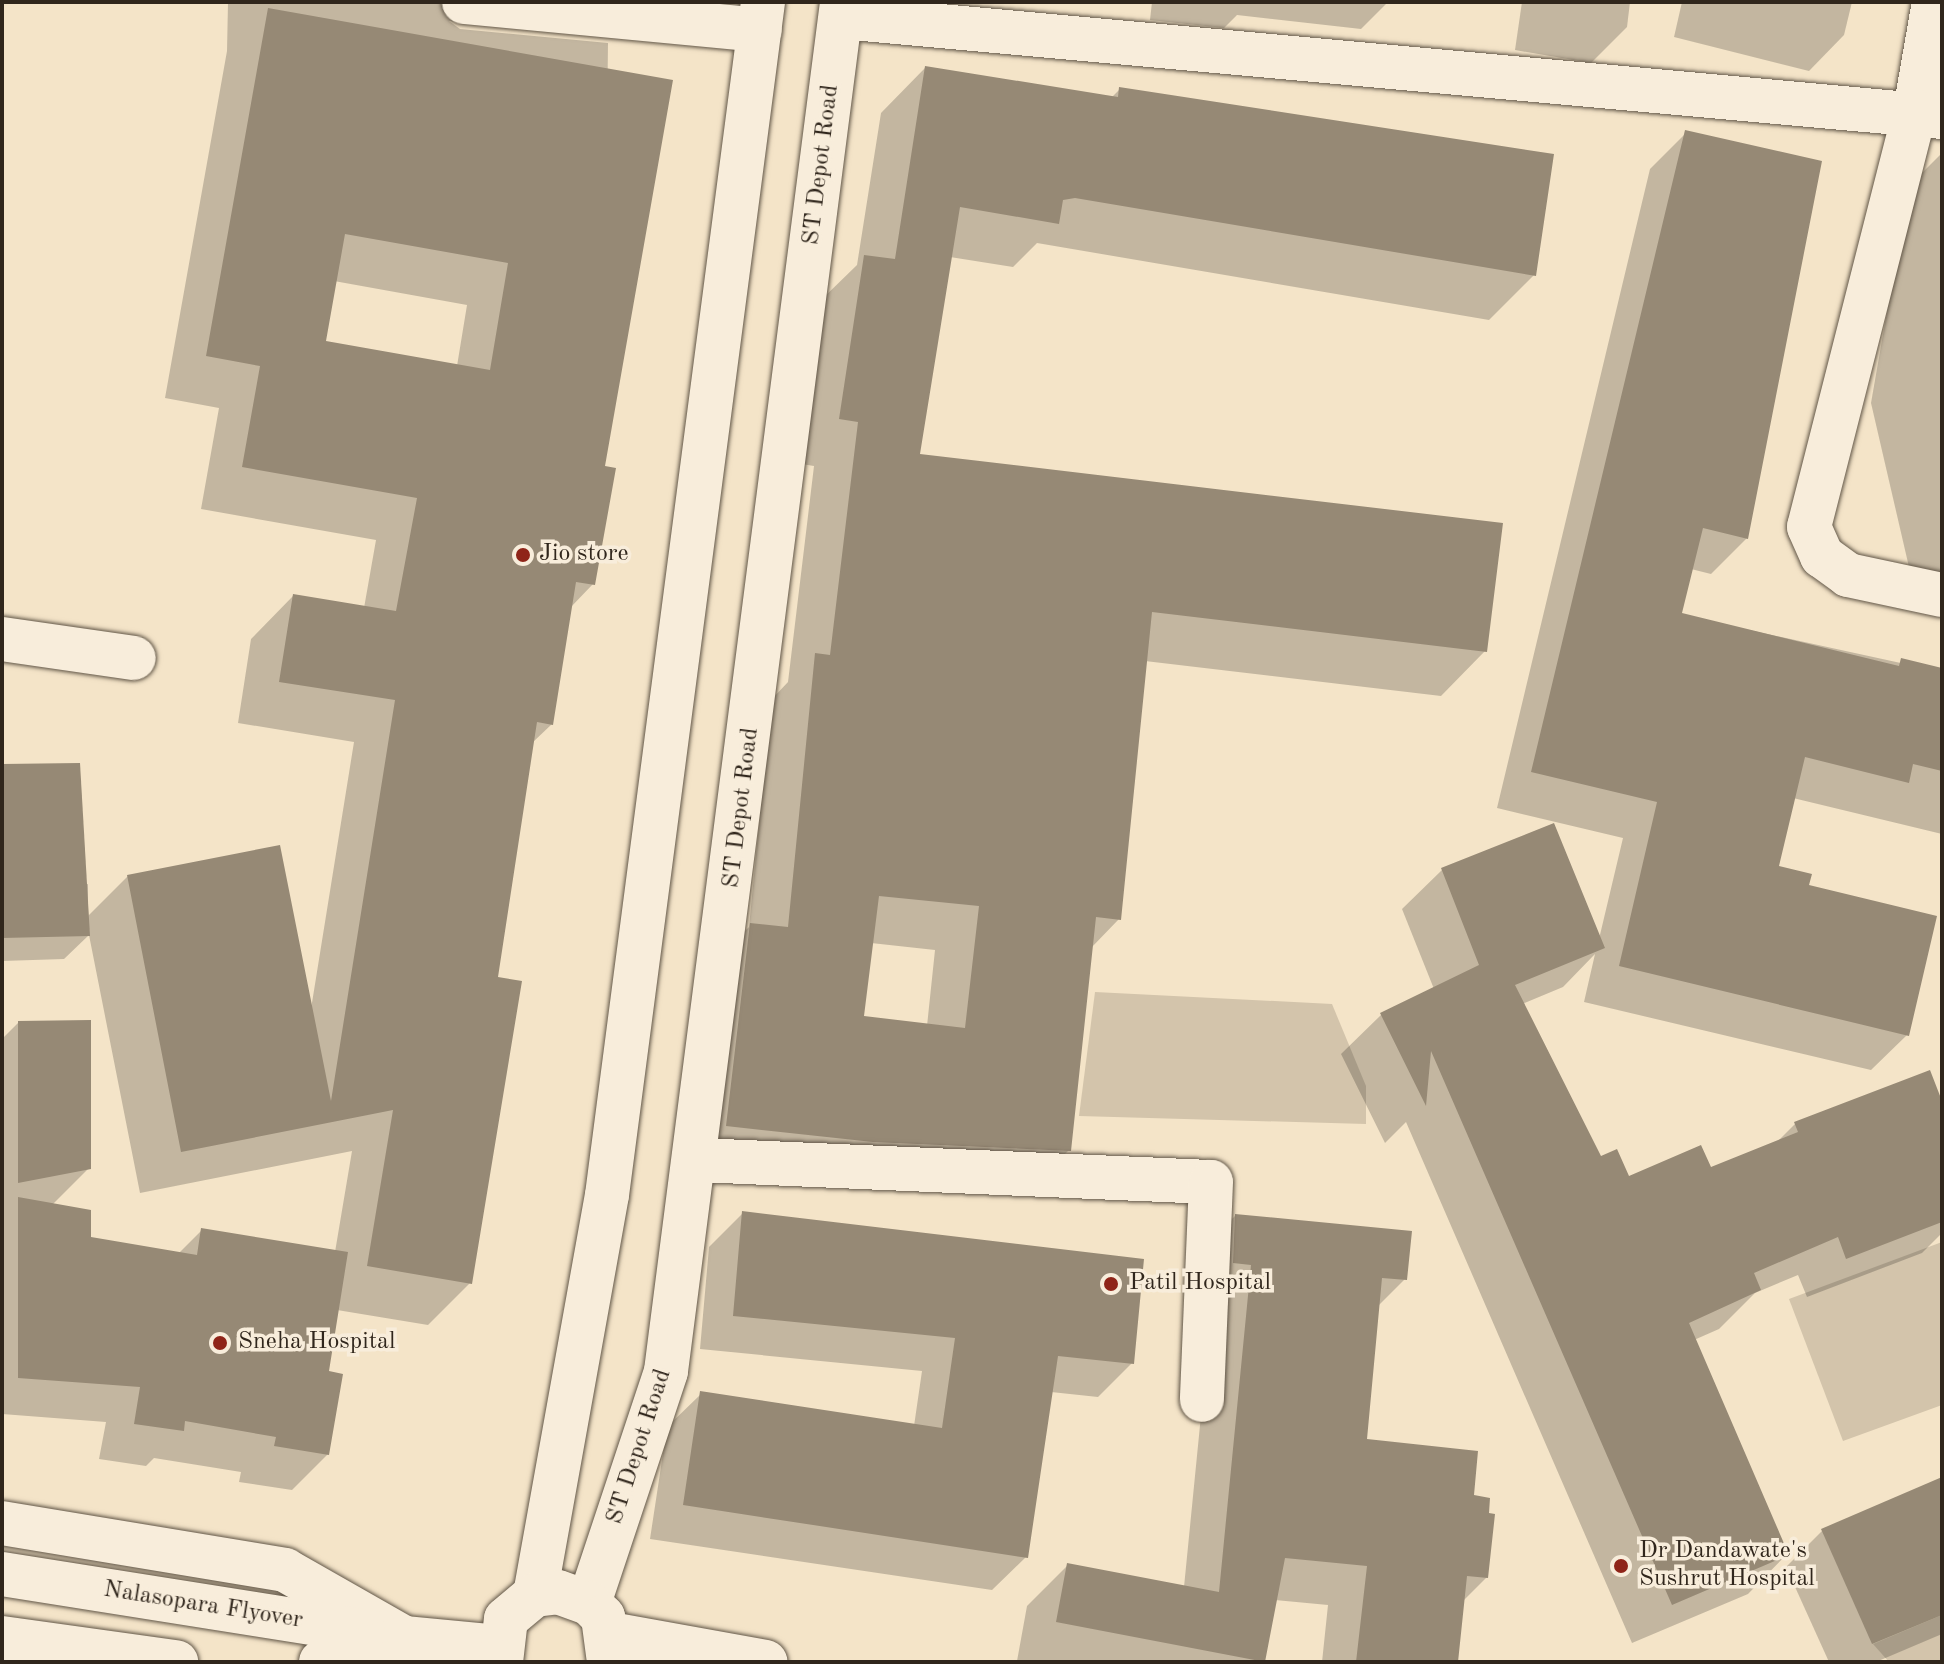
<!DOCTYPE html>
<style>
body{margin:0}
#map{position:relative;width:1944px;height:1664px;overflow:hidden;background:#f4e4c8;font-family:"Old Standard TT",serif}
div>[style]{position:absolute}
[style*='--x']{left:calc(var(--x)*1px);top:calc(var(--y)*1px);width:calc(var(--w)*1px);rotate:calc(var(--a)*1deg)}
.green>*{inset:0;background:#d3c4ab}
.shadow>*{inset:0;background:#0003}
.building>*{inset:0;background:#968975}
.roads{filter:drop-shadow(0 0 2px #615647) drop-shadow(0 0 2px #615647)}
.minor>*{height:44px;margin:-22px;padding:0 22px;transform-origin:22px;border-radius:22px;background:#f8eddb}
.tertiary>*{height:44px;margin:-22px;padding:0 22px;transform-origin:22px;border-radius:22px;background:#f8eddb}
.secondary>*{height:44px;margin:-22px;padding:0 22px;transform-origin:22px;border-radius:22px;background:#f8eddb}
.dots>*{width:22px;height:22px;translate:-50% -50%;box-sizing:border-box;border:4px solid #f8eddb;border-radius:50%}
span{translate:-50% -50%;white-space:nowrap;text-align:center;line-height:1.15;-webkit-text-stroke:7px #f8eddb;paint-order:stroke}
.street-label{font-size:24px;color:#30261c}
.poi-label{font-size:24px;color:#30261c}
.left{translate:0 -50%;text-align:left}
.frame{position:absolute;inset:0;border:4px solid #30261c;pointer-events:none}
</style>
<div id="map">
<div class="green">
<i style="clip-path:polygon(1095px 992px,1332px 1004px,1366px 1086px,1366px 1124px,1079px 1116px)"></i>
<i style="clip-path:polygon(1942px 1242px,1942px 1405px,1843px 1441px,1789px 1299px)"></i>
<i style="clip-path:polygon(1942px 1615px,1942px 1662px,1889px 1662px,1873px 1644px)"></i>
</div>
<div class="shadow">
<i style="clip-path:polygon(evenodd,228px 2px,600px 2px,570px 32px,449px 21px,460px 29px,608px 43px,603px 468px,593px 584px,570px 608px,552px 724px,532px 743px,496px 979px,470px 1283px,428px 1325px,337px 1310px,327px 1373px,328px 1454px,292px 1490px,239px 1482px,241px 1472px,154px 1458px,146px 1466px,99px 1459px,106px 1422px,2px 1414px,2px 1039px,18px 1023px,89px 1168px,52px 1205px,89px 1239px,178px 1254px,202px 1230px,335px 1252px,352px 1151px,140px 1193px,89px 935px,64px 959px,2px 961px,2px 766px,81px 885px,88px 884px,88px 916px,128px 876px,311px 1009px,354px 742px,238px 723px,251px 639px,293px 596px,364px 608px,376px 540px,201px 509px,219px 408px,165px 398px,227px 51px,228px 2px,334px 281px,467px 305px,457px 366px,323px 343px,334px 281px)"></i>
<i style="clip-path:polygon(1152px 2px,1388px 2px,1361px 29px,1237px 15px,1224px 28px,1150px 20px)"></i>
<i style="clip-path:polygon(1522px 2px,1630px 2px,1627px 27px,1591px 63px,1515px 50px)"></i>
<i style="clip-path:polygon(1682px 2px,1852px 2px,1844px 35px,1809px 71px,1674px 37px)"></i>
<i style="clip-path:polygon(evenodd,925px 68px,1111px 98px,1120px 89px,1534px 275px,1489px 320px,1037px 243px,1013px 267px,950px 257px,917px 455px,1485px 651px,1441px 696px,1145px 661px,1119px 919px,1091px 948px,1069px 1150px,1024px 1195px,683px 1170px,706px 970px,749px 927px,771px 700px,788px 682px,814px 466px,795px 463px,820px 301px,857px 265px,881px 113px,925px 68px,871px 943px,935px 950px,927px 1026px,861px 1018px,871px 943px)"></i>
<i style="clip-path:polygon(1686px 133px,1747px 538px,1711px 574px,1691px 569px,1680px 615px,1942px 672px,1942px 834px,1793px 798px,1776px 867px,1807px 887px,1907px 1035px,1871px 1070px,1584px 1002px,1595px 954px,1563px 987px,1522px 1004px,1600px 1158px,1628px 1179px,1710px 1170px,1776px 1143px,1795px 1124px,1942px 1106px,1942px 1233px,1922px 1253px,1807px 1297px,1798px 1275px,1755px 1293px,1719px 1329px,1694px 1340px,1787px 1554px,1748px 1594px,1632px 1643px,1406px 1122px,1385px 1143px,1341px 1054px,1381px 1015px,1434px 989px,1402px 909px,1442px 870px,1553px 826px,1599px 939px,1623px 838px,1497px 808px,1650px 169px)"></i>
<i style="clip-path:polygon(1942px 153px,1942px 612px,1918px 606px,1871px 403px,1909px 186px)"></i>
<i style="clip-path:polygon(743px 1213px,1132px 1363px,1098px 1397px,1051px 1392px,1026px 1557px,992px 1590px,650px 1539px,667px 1427px,701px 1394px,914px 1426px,922px 1371px,700px 1349px,709px 1247px)"></i>
<i style="clip-path:polygon(1235px 1216px,1405px 1279px,1377px 1307px,1365px 1441px,1471px 1497px,1486px 1515px,1487px 1577px,1463px 1601px,1456px 1662px,1322px 1662px,1328px 1605px,1275px 1600px,1262px 1662px,1017px 1661px,1027px 1606px,1067px 1566px,1184px 1587px,1212px 1304px,1195px 1256px)"></i>
<i style="clip-path:polygon(1942px 1478px,1942px 1634px,1876px 1662px,1829px 1662px,1786px 1567px,1822px 1531px)"></i>
</div>
<div class="building">
<i style="clip-path:polygon(evenodd,268px 8px,673px 80px,605px 466px,616px 468px,595px 585px,576px 582px,553px 725px,537px 722px,498px 977px,522px 981px,472px 1284px,367px 1266px,393px 1110px,181px 1152px,127px 875px,280px 845px,331px 1101px,395px 700px,279px 682px,293px 594px,396px 611px,417px 498px,242px 467px,260px 366px,206px 356px,268px 8px,345px 234px,508px 263px,490px 370px,326px 341px,345px 234px)"></i>
<i style="clip-path:polygon(evenodd,925px 66px,1118px 97px,1119px 87px,1554px 154px,1536px 276px,1075px 198px,1063px 200px,1059px 224px,960px 207px,920px 454px,1503px 523px,1487px 652px,1152px 612px,1121px 920px,1096px 917px,1071px 1151px,873px 1142px,726px 1126px,750px 923px,788px 927px,815px 653px,830px 655px,858px 422px,839px 419px,864px 255px,895px 259px,925px 66px,879px 896px,979px 906px,965px 1028px,864px 1016px,879px 896px)"></i>
<i style="clip-path:polygon(1685px 130px,1822px 161px,1748px 539px,1703px 528px,1682px 613px,1899px 666px,1901px 658px,1942px 668px,1942px 771px,1913px 764px,1909px 783px,1805px 757px,1779px 866px,1812px 874px,1809px 885px,1937px 916px,1909px 1036px,1619px 966px,1657px 802px,1531px 772px)"></i>
<i style="clip-path:polygon(80px 763px,90px 936px,2px 938px,2px 764px)"></i>
<i style="clip-path:polygon(1554px 823px,1605px 948px,1515px 985px,1601px 1156px,1617px 1149px,1629px 1176px,1701px 1145px,1711px 1167px,1798px 1132px,1794px 1122px,1930px 1070px,1942px 1101px,1942px 1222px,1846px 1259px,1838px 1237px,1754px 1273px,1761px 1290px,1689px 1323px,1789px 1555px,1672px 1605px,1431px 1051px,1426px 1106px,1380px 1013px,1479px 965px,1441px 868px)"></i>
<i style="clip-path:polygon(91px 1020px,91px 1169px,18px 1183px,18px 1021px)"></i>
<i style="clip-path:polygon(18px 1197px,91px 1210px,91px 1237px,197px 1255px,201px 1228px,348px 1252px,329px 1371px,343px 1374px,329px 1455px,274px 1446px,276px 1437px,185px 1421px,184px 1431px,134px 1424px,140px 1387px,18px 1378px)"></i>
<i style="clip-path:polygon(742px 1211px,1144px 1259px,1134px 1364px,1058px 1356px,1028px 1558px,683px 1505px,700px 1391px,942px 1428px,955px 1338px,733px 1316px)"></i>
<i style="clip-path:polygon(1235px 1214px,1412px 1231px,1407px 1280px,1382px 1278px,1367px 1439px,1478px 1451px,1474px 1495px,1490px 1498px,1489px 1513px,1495px 1514px,1488px 1578px,1467px 1576px,1458px 1662px,1356px 1662px,1367px 1566px,1285px 1558px,1265px 1662px,1056px 1622px,1067px 1563px,1219px 1592px,1251px 1265px,1233px 1263px)"></i>
<i style="clip-path:polygon(1942px 1477px,1942px 1615px,1872px 1644px,1821px 1529px)"></i>
</div>
<div class="roads">
<div class="minor">
<i style="--x:464;--y:2;--w:297;--a:5.4"></i>
<i style="--x:1934;--y:2;--w:111;--a:99.9"></i>
<i style="--x:1915;--y:111;--w:429;--a:104.3"></i>
<i style="--x:1809;--y:527;--w:32;--a:66"></i>
<i style="--x:1822;--y:556;--w:32;--a:36"></i>
<i style="--x:1848;--y:575;--w:96;--a:12"></i>
<i style="--x:841;--y:17;--w:1106;--a:5.19"></i>
<i style="--x:2;--y:639;--w:133;--a:8.2"></i>
<i style="--x:698;--y:1160;--w:513;--a:2.46"></i>
<i style="--x:1211;--y:1182;--w:218;--a:92.4"></i>
</div>
<div class="tertiary">
<i style="--x:535;--y:1595;--w:406;--a:-79.8"></i>
<i style="--x:607;--y:1195;--w:1203;--a:-82.55"></i>
<i style="--x:589;--y:1603;--w:244;--a:-71.6"></i>
<i style="--x:666;--y:1371;--w:1380;--a:-82.67"></i>
</div>
<div class="secondary">
<i style="--x:2;--y:1523;--w:287;--a:9.4"></i>
<i style="--x:285;--y:1570;--w:137;--a:29.7"></i>
<i style="--x:2;--y:1574;--w:382;--a:9"></i>
<i style="--x:610;--y:1634;--w:158;--a:10.2"></i>
<i style="--x:2;--y:1638;--w:176;--a:7.9"></i>
<i style="--x:321;--y:1662;--w:86;--a:-16.1"></i>
<i style="--x:404;--y:1638;--w:95;--a:5.4"></i>
<i style="--x:501;--y:1662;--w:43;--a:-83.4"></i>
<i style="--x:506;--y:1619;--w:38;--a:-40"></i>
<i style="--x:535;--y:1595;--w:23;--a:-7"></i>
<i style="--x:558;--y:1592;--w:33;--a:20"></i>
<i style="--x:589;--y:1603;--w:20;--a:45"></i>
<i style="--x:603;--y:1617;--w:45;--a:82.4"></i>
</div>
</div>
<div class="dots">
<i style="left:523px;top:555px;background:#8f2418"></i>
<i style="left:1111px;top:1284px;background:#8f2418"></i>
<i style="left:220px;top:1343px;background:#8f2418"></i>
<i style="left:1621px;top:1566px;background:#8f2418"></i>
</div>
<div class="street-label">
<span style="left:822px;top:165px;rotate:-83deg">ST Depot Road</span>
<span style="left:742px;top:808px;rotate:-83deg">ST Depot Road</span>
<span style="left:640px;top:1447px;rotate:-72deg">ST Depot Road</span>
<span style="left:203px;top:1606px;rotate:9deg">Nalasopara Flyover</span>
</div>
<div class="poi-label">
<span class="left" style="left:539px;top:555px">Jio store</span>
<span class="left" style="left:1129px;top:1284px">Patil Hospital</span>
<span class="left" style="left:238px;top:1343px">Sneha Hospital</span>
<span class="left" style="left:1639px;top:1566px">Dr Dandawate's<br>Sushrut Hospital</span>
</div>
<div class="frame"></div>
</div>
